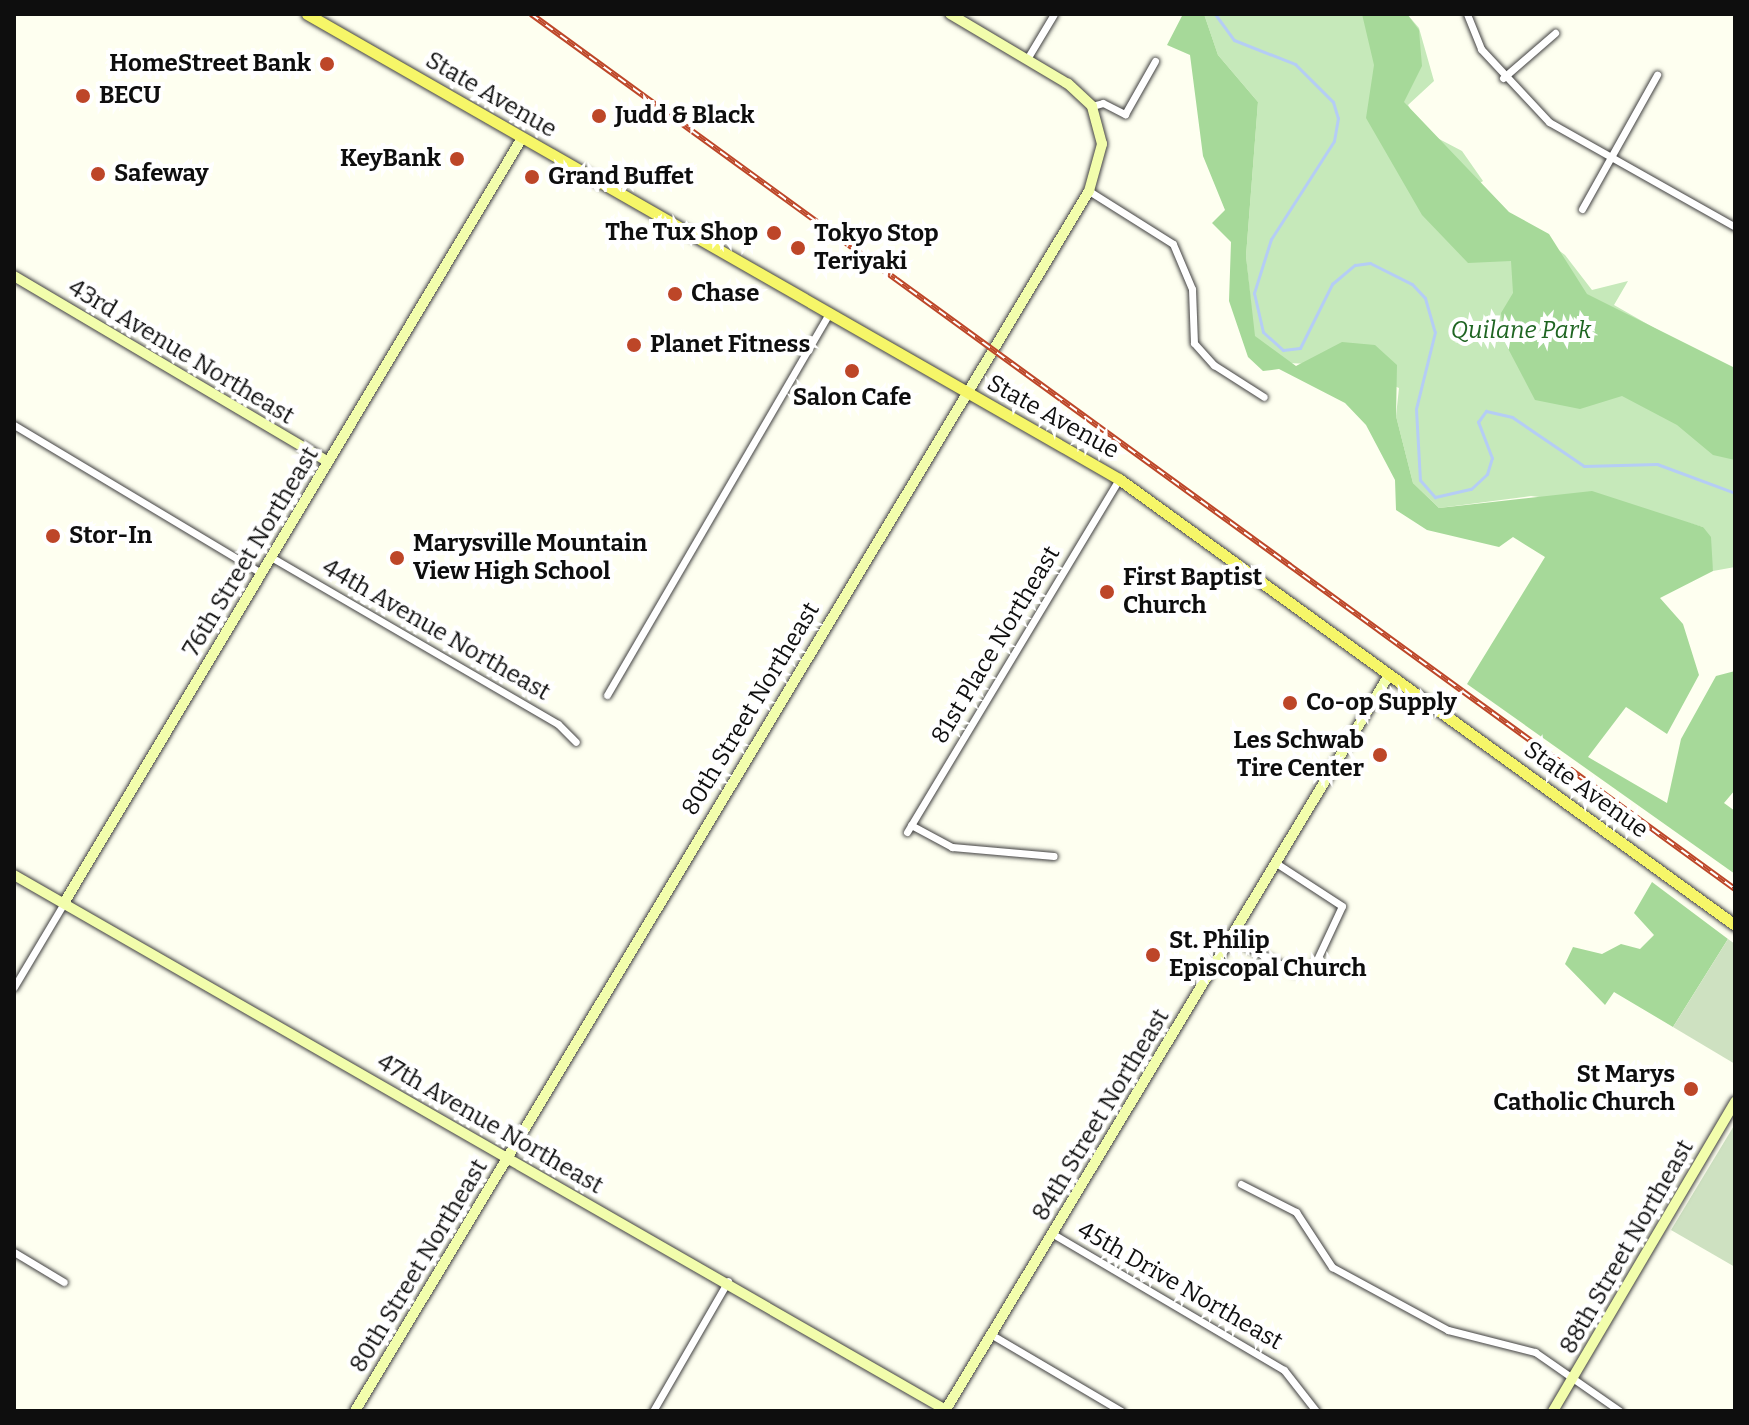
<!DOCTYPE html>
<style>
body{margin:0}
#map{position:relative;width:1749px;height:1425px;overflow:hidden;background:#fefff0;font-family:Bitter,serif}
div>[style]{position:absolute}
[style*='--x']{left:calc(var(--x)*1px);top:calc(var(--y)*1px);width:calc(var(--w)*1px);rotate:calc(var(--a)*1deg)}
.green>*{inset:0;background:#c6e9ba}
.forest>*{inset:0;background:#a6d999}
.cemetery>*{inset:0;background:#cee1c1}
.stream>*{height:3px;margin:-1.5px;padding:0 1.5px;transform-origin:1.5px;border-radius:1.5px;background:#b5cdf5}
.roads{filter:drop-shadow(0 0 2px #414141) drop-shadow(0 0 2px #414141)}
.street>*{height:7px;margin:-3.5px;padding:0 3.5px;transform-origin:3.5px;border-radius:3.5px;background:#fff}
.secondary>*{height:10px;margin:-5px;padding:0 5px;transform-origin:5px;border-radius:5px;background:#f2fdac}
.primary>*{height:11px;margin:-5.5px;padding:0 5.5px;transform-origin:5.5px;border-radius:5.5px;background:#f6f668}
.rail>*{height:6px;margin-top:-3px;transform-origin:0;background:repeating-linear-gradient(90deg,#fff 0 9px,#bd4628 0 18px);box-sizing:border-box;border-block:2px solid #bd4628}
.dots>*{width:22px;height:22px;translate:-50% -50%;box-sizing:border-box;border:4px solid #fff;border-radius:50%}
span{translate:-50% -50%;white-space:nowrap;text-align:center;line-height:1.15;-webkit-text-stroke:8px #fff;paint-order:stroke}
.poi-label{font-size:24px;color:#0e0e0e;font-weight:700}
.right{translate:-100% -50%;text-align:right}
.left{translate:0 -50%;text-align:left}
.street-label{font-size:24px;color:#0e0e0e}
.park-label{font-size:24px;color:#1f6522;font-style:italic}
.frame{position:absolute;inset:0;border:16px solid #0e0e0e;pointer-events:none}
</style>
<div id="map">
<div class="green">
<i style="clip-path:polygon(1204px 14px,1407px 14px,1419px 28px,1434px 81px,1408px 105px,1422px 130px,1462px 151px,1483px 181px,1474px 187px,1565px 255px,1592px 290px,1628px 281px,1614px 305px,1735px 374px,1735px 567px,1713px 571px,1703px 527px,1639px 509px,1531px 496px,1439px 508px,1413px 483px,1396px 416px,1399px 388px,1321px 355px,1309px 364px,1288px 363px,1254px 336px,1246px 256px,1258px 102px,1218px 55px)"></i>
</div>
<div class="forest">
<i style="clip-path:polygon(1183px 14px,1204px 14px,1218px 55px,1258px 102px,1246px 256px,1255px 336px,1296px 366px,1342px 342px,1375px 345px,1397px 365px,1396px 416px,1413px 483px,1439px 508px,1592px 491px,1703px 527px,1711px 537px,1713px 571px,1660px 598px,1683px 624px,1699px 675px,1667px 734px,1626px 707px,1588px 757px,1667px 803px,1681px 739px,1716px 676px,1735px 671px,1735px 790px,1724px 803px,1735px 811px,1735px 874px,1467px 684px,1545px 557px,1513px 537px,1499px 547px,1427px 530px,1396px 510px,1395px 480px,1366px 425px,1345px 403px,1279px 369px,1263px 371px,1248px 357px,1229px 301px,1231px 242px,1212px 223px,1225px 210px,1203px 156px,1190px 55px,1167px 45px)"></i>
<i style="clip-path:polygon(1362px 14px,1407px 14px,1419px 30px,1422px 66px,1404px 102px,1509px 212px,1549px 234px,1587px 294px,1735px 368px,1735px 460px,1713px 455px,1677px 425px,1622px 396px,1580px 409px,1535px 400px,1503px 339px,1501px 313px,1513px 293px,1511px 261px,1468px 263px,1422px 215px,1366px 118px,1374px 65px)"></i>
<i style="clip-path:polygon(1652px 882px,1728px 939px,1673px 1027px,1614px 992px,1605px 1005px,1565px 964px,1573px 947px,1602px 954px,1621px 944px,1640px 949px,1654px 935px,1634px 913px)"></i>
</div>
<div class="cemetery">
<i style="clip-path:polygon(1728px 939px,1735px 944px,1735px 1064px,1673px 1027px)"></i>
<i style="clip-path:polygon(1735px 1124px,1735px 1267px,1671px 1230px)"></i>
</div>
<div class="stream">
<i style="--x:1215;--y:14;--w:32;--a:54"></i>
<i style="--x:1234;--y:40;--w:66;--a:21.5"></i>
<i style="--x:1295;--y:64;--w:54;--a:45"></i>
<i style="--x:1333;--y:102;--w:17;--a:73"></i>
<i style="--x:1338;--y:118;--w:23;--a:100"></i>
<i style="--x:1334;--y:141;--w:117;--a:122.7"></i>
<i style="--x:1271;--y:239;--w:57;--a:107.5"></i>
<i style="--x:1254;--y:293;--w:40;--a:77"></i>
<i style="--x:1263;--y:332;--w:27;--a:42"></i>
<i style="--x:1283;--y:350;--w:17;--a:-7"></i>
<i style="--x:1300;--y:348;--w:72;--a:-63.4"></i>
<i style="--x:1332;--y:284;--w:30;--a:-40"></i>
<i style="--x:1355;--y:265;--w:15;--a:-8"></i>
<i style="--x:1370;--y:263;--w:47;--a:26.6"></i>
<i style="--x:1412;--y:284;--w:19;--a:47"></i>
<i style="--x:1425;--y:298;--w:35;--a:74"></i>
<i style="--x:1435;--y:332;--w:79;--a:103.9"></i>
<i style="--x:1416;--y:409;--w:71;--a:86.8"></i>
<i style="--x:1420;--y:480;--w:23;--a:49"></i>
<i style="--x:1435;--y:497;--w:37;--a:-13"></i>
<i style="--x:1471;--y:489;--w:22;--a:-43"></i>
<i style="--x:1487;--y:474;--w:17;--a:-73"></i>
<i style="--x:1492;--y:458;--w:39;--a:-111"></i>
<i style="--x:1478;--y:422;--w:14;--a:-54"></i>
<i style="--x:1486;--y:411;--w:27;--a:13"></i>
<i style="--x:1512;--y:417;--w:87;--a:34.2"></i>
<i style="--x:1584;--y:466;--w:73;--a:-1.6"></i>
<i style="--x:1657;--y:464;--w:83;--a:20.4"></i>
</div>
<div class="roads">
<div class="street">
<i style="--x:1467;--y:14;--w:38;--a:68"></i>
<i style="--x:1481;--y:49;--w:100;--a:47"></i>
<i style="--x:1549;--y:122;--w:214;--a:29.4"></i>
<i style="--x:1027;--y:59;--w:52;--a:-59"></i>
<i style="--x:1503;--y:78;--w:69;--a:-40.9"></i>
<i style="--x:1092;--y:106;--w:11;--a:-15"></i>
<i style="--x:1103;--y:103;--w:25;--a:27"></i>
<i style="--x:1125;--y:114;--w:61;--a:-60.5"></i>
<i style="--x:1089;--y:191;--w:99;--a:32.2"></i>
<i style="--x:1173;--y:244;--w:49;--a:67.1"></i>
<i style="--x:1192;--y:289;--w:54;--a:87.9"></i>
<i style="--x:1194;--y:343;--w:30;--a:48"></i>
<i style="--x:1214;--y:365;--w:59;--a:32.6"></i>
<i style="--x:1582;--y:209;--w:154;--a:-60.8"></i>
<i style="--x:14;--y:425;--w:288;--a:30.9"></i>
<i style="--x:271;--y:557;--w:332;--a:30.2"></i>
<i style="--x:558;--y:724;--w:25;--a:45"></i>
<i style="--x:607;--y:695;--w:441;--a:-59.8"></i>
<i style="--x:911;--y:825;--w:47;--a:28.2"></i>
<i style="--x:952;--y:847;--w:102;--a:5"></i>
<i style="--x:907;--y:832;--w:412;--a:-59"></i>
<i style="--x:1231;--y:938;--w:72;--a:28"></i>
<i style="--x:1295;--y:972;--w:20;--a:-18"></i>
<i style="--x:1314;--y:966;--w:66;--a:-65"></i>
<i style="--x:1342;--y:906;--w:79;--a:-146.9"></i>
<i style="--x:14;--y:987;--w:98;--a:-59.2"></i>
<i style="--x:1241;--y:1184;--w:62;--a:27"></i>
<i style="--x:1296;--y:1212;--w:66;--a:56.8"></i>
<i style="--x:1332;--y:1267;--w:132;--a:28.5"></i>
<i style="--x:1448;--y:1330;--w:90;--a:14.2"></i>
<i style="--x:1535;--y:1352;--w:103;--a:34.8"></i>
<i style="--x:1053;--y:1234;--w:268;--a:30.5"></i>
<i style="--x:1284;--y:1370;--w:52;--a:52"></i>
<i style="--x:14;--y:1252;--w:58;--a:31"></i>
<i style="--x:992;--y:1335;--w:150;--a:30.5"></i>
<i style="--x:653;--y:1411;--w:150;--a:-60"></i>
</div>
<div class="secondary">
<i style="--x:14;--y:276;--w:365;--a:30.6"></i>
<i style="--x:14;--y:875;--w:1075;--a:29.86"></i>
<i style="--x:64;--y:903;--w:892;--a:-59.09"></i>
<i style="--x:355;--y:1411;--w:1424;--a:-58.97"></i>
<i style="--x:1089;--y:191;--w:49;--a:-74.5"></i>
<i style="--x:1102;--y:144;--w:39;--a:-105"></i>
<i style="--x:1092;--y:106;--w:33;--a:-137"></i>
<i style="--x:1068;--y:84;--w:137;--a:-149.3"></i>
<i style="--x:945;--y:1411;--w:860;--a:-58.9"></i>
<i style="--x:1553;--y:1411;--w:359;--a:-59.5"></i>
</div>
<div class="primary">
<i style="--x:307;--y:14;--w:936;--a:29.8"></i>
<i style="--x:1119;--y:479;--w:761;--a:35.91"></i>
</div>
</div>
<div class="rail">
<i style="--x:531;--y:14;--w:1488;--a:36.01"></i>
</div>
<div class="dots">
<i style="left:327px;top:64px;background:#bd4628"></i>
<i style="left:83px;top:96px;background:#bd4628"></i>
<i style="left:599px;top:116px;background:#bd4628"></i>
<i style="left:457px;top:159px;background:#bd4628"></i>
<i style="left:98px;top:174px;background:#bd4628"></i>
<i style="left:532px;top:177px;background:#bd4628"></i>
<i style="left:774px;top:233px;background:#bd4628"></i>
<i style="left:798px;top:248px;background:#bd4628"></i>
<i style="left:675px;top:294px;background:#bd4628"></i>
<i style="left:634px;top:345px;background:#bd4628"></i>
<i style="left:852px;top:371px;background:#bd4628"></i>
<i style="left:53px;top:536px;background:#bd4628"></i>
<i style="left:397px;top:558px;background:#bd4628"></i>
<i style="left:1107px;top:592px;background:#bd4628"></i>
<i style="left:1290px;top:703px;background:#bd4628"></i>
<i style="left:1380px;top:755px;background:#bd4628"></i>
<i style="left:1153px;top:955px;background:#bd4628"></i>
<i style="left:1691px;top:1089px;background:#bd4628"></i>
</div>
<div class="poi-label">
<span class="right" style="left:311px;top:64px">HomeStreet Bank</span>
<span class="left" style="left:99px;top:96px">BECU</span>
<span class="left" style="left:615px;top:116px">Judd &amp; Black</span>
<span class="right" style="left:441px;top:159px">KeyBank</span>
<span class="left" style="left:114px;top:174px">Safeway</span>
<span class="left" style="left:548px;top:177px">Grand Buffet</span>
<span class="right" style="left:758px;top:233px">The Tux Shop</span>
<span class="left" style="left:814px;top:248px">Tokyo Stop<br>Teriyaki</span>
<span class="left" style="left:691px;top:294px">Chase</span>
<span class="left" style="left:650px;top:345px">Planet Fitness</span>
<span style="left:852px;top:398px">Salon Cafe</span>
<span class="left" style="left:69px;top:536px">Stor-In</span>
<span class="left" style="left:413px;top:558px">Marysville Mountain<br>View High School</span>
<span class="left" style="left:1123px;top:592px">First Baptist<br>Church</span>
<span class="left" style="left:1306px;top:703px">Co-op Supply</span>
<span class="right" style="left:1364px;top:755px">Les Schwab<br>Tire Center</span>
<span class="left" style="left:1169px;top:955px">St. Philip<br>Episcopal Church</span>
<span class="right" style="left:1675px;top:1089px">St Marys<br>Catholic Church</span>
</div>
<div class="street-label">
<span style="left:491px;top:95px;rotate:30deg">State Avenue</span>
<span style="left:181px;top:352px;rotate:31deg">43rd Avenue Northeast</span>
<span style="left:1053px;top:417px;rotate:29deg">State Avenue</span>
<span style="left:251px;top:552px;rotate:-59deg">76th Street Northeast</span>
<span style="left:436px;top:630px;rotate:30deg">44th Avenue Northeast</span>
<span style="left:996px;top:645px;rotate:-59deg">81st Place Northeast</span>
<span style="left:751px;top:709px;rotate:-59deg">80th Street Northeast</span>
<span style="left:1586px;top:790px;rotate:36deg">State Avenue</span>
<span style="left:1101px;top:1115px;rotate:-59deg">84th Street Northeast</span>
<span style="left:490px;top:1124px;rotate:30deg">47th Avenue Northeast</span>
<span style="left:1627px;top:1247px;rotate:-60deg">88th Street Northeast</span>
<span style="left:419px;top:1266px;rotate:-59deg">80th Street Northeast</span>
<span style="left:1180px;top:1286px;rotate:30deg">45th Drive Northeast</span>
</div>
<div class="park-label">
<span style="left:1521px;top:331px">Quilane Park</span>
</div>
<div class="frame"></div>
</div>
